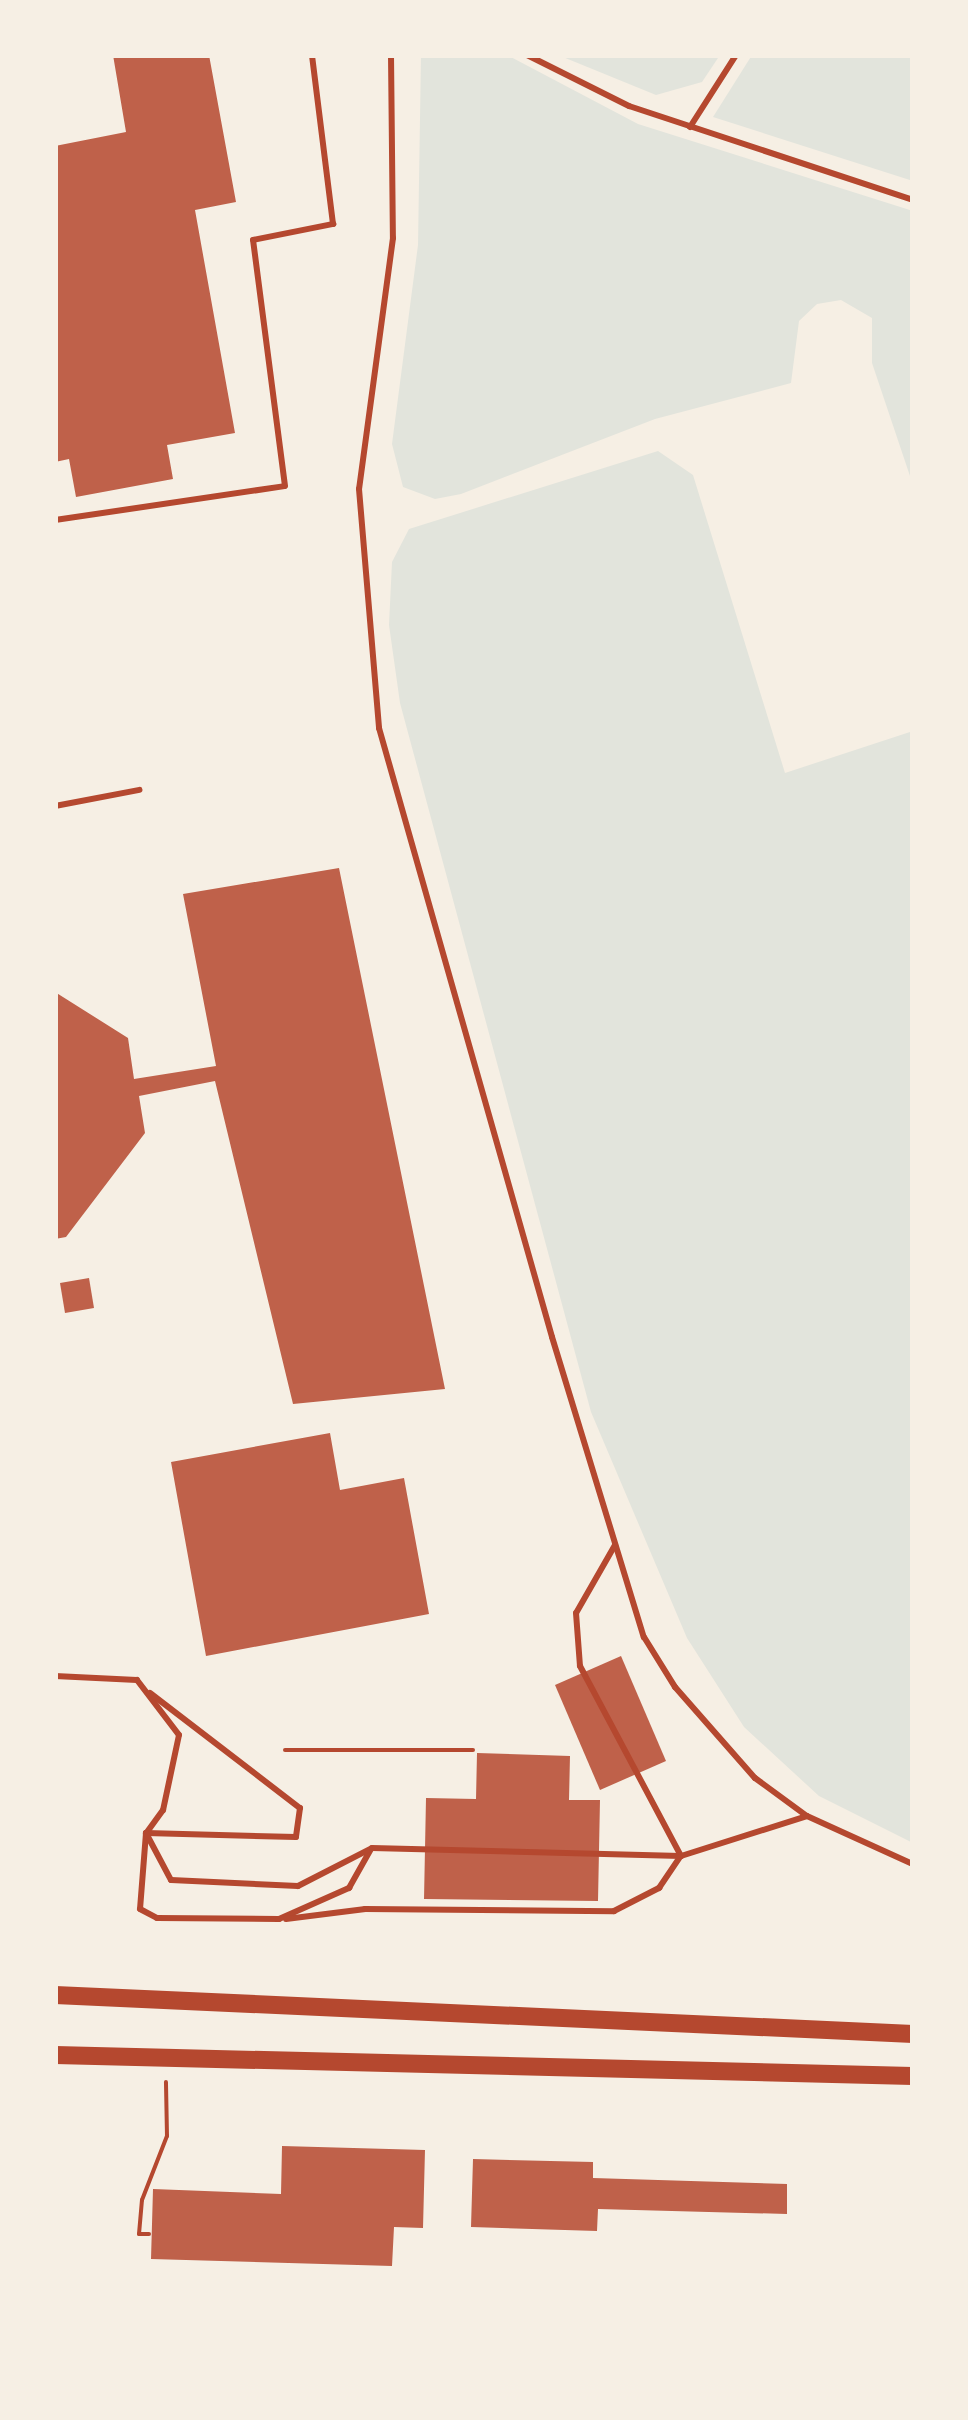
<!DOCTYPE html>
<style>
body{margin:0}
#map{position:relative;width:968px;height:2420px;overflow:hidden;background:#f6efe4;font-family:"Work Sans",sans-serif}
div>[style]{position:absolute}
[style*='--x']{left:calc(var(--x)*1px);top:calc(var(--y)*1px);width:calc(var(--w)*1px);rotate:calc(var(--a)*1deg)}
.green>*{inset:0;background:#e2e4dc}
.building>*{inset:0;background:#bf614a}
.path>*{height:4px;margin:-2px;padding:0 2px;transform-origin:2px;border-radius:2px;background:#b5482f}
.service>*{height:6px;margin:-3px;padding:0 3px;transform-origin:3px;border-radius:3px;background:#b5482f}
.secondary>*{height:18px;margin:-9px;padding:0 9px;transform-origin:9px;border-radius:9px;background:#b5482f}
span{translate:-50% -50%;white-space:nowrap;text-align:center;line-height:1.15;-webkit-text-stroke:10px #f6efe4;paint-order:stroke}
.frame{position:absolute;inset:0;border:58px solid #f6efe4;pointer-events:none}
</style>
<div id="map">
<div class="green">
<i style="clip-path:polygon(421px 55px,507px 55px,638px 124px,913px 211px,913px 485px,872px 363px,872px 318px,841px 300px,817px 304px,799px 321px,791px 383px,655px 419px,461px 494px,435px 499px,403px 487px,392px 444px,418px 245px)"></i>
<i style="clip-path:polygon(558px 55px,720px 55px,702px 82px,656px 95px)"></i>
<i style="clip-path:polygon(752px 55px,913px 55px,913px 181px,713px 117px)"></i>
<i style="clip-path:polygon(658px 451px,693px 475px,785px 773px,913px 731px,913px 1843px,819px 1796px,744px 1727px,687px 1638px,591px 1412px,400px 703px,389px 625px,392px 562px,409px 529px)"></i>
</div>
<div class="building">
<i style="clip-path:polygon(113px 55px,209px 55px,236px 202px,195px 210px,235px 433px,167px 445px,173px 479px,76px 497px,69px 459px,55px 462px,55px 146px,126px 132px)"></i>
<i style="clip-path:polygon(339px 868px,445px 1389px,293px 1404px,215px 1081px,139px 1096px,145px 1133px,66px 1237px,55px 1239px,55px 992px,128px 1038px,134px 1079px,216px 1066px,183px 894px)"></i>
<i style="clip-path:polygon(89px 1278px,94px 1308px,65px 1313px,60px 1283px)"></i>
<i style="clip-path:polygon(330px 1433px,340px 1490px,404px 1478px,429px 1614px,206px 1656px,171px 1462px)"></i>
<i style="clip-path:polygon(621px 1656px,666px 1761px,600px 1790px,555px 1685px)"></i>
<i style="clip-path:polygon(477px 1753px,570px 1756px,569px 1800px,600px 1800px,598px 1901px,424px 1899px,426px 1798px,476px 1799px)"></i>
<i style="clip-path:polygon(282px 2146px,425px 2150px,423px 2228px,394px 2227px,392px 2266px,151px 2259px,153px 2189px,281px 2194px)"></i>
<i style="clip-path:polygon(473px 2159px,593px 2162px,593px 2178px,787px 2184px,787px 2214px,598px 2209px,597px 2231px,471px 2227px)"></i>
</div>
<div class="path">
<i style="--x:285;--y:1750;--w:188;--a:0"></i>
<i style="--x:149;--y:2234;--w:10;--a:180"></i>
<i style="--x:139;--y:2234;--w:34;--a:-85"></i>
<i style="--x:142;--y:2200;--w:69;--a:-68.7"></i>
<i style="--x:167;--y:2136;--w:54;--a:-91.1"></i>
</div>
<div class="service">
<i style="--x:391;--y:55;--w:183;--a:89.4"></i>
<i style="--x:393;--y:238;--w:253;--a:97.7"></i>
<i style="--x:359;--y:489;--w:240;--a:85.2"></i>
<i style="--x:379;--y:728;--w:633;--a:74.14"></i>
<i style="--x:552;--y:1337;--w:314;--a:73"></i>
<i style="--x:644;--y:1637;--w:59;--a:58.2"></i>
<i style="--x:675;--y:1687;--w:121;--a:48.7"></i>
<i style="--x:755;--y:1778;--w:64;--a:36.2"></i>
<i style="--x:807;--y:1816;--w:116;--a:24.4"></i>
<i style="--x:527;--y:55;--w:114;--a:26.6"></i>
<i style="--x:629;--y:106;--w:299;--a:18.3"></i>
<i style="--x:690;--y:127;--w:85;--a:-57.4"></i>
<i style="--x:55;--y:520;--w:232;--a:-8.4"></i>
<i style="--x:285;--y:486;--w:248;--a:-97.4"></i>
<i style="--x:253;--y:240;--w:82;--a:-11.3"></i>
<i style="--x:333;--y:224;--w:170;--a:-97.1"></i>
<i style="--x:55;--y:806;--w:86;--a:-10.8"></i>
<i style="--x:615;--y:1545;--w:78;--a:119.8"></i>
<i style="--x:576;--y:1613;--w:53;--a:85.7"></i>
<i style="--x:580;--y:1666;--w:215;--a:62"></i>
<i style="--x:55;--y:1676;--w:82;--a:2.8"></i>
<i style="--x:137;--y:1680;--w:69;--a:52.6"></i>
<i style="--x:179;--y:1735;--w:77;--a:102"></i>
<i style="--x:163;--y:1810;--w:29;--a:126"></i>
<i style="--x:146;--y:1833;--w:76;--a:94.5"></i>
<i style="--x:140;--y:1909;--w:19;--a:28"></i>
<i style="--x:157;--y:1918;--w:122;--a:0.5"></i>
<i style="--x:279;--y:1919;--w:77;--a:-23.9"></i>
<i style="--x:349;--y:1888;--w:45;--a:-60.6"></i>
<i style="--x:150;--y:1693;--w:189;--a:37.5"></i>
<i style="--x:300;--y:1808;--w:29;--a:98"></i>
<i style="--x:296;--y:1837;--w:150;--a:-178.5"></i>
<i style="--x:146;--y:1833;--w:53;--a:62"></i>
<i style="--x:171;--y:1880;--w:127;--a:2.7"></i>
<i style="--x:298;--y:1886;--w:83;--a:-27.2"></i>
<i style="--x:372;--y:1848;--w:309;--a:1.5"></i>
<i style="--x:681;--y:1856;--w:132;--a:-17.6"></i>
<i style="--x:286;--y:1919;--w:80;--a:-7.2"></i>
<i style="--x:365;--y:1909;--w:249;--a:0.5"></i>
<i style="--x:614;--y:1911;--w:51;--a:-27.1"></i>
<i style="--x:659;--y:1888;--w:37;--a:-56"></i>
</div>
<div class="secondary">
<i style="--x:55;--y:1995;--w:859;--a:2.6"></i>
<i style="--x:55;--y:2055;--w:858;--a:1.4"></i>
</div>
<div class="frame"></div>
</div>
